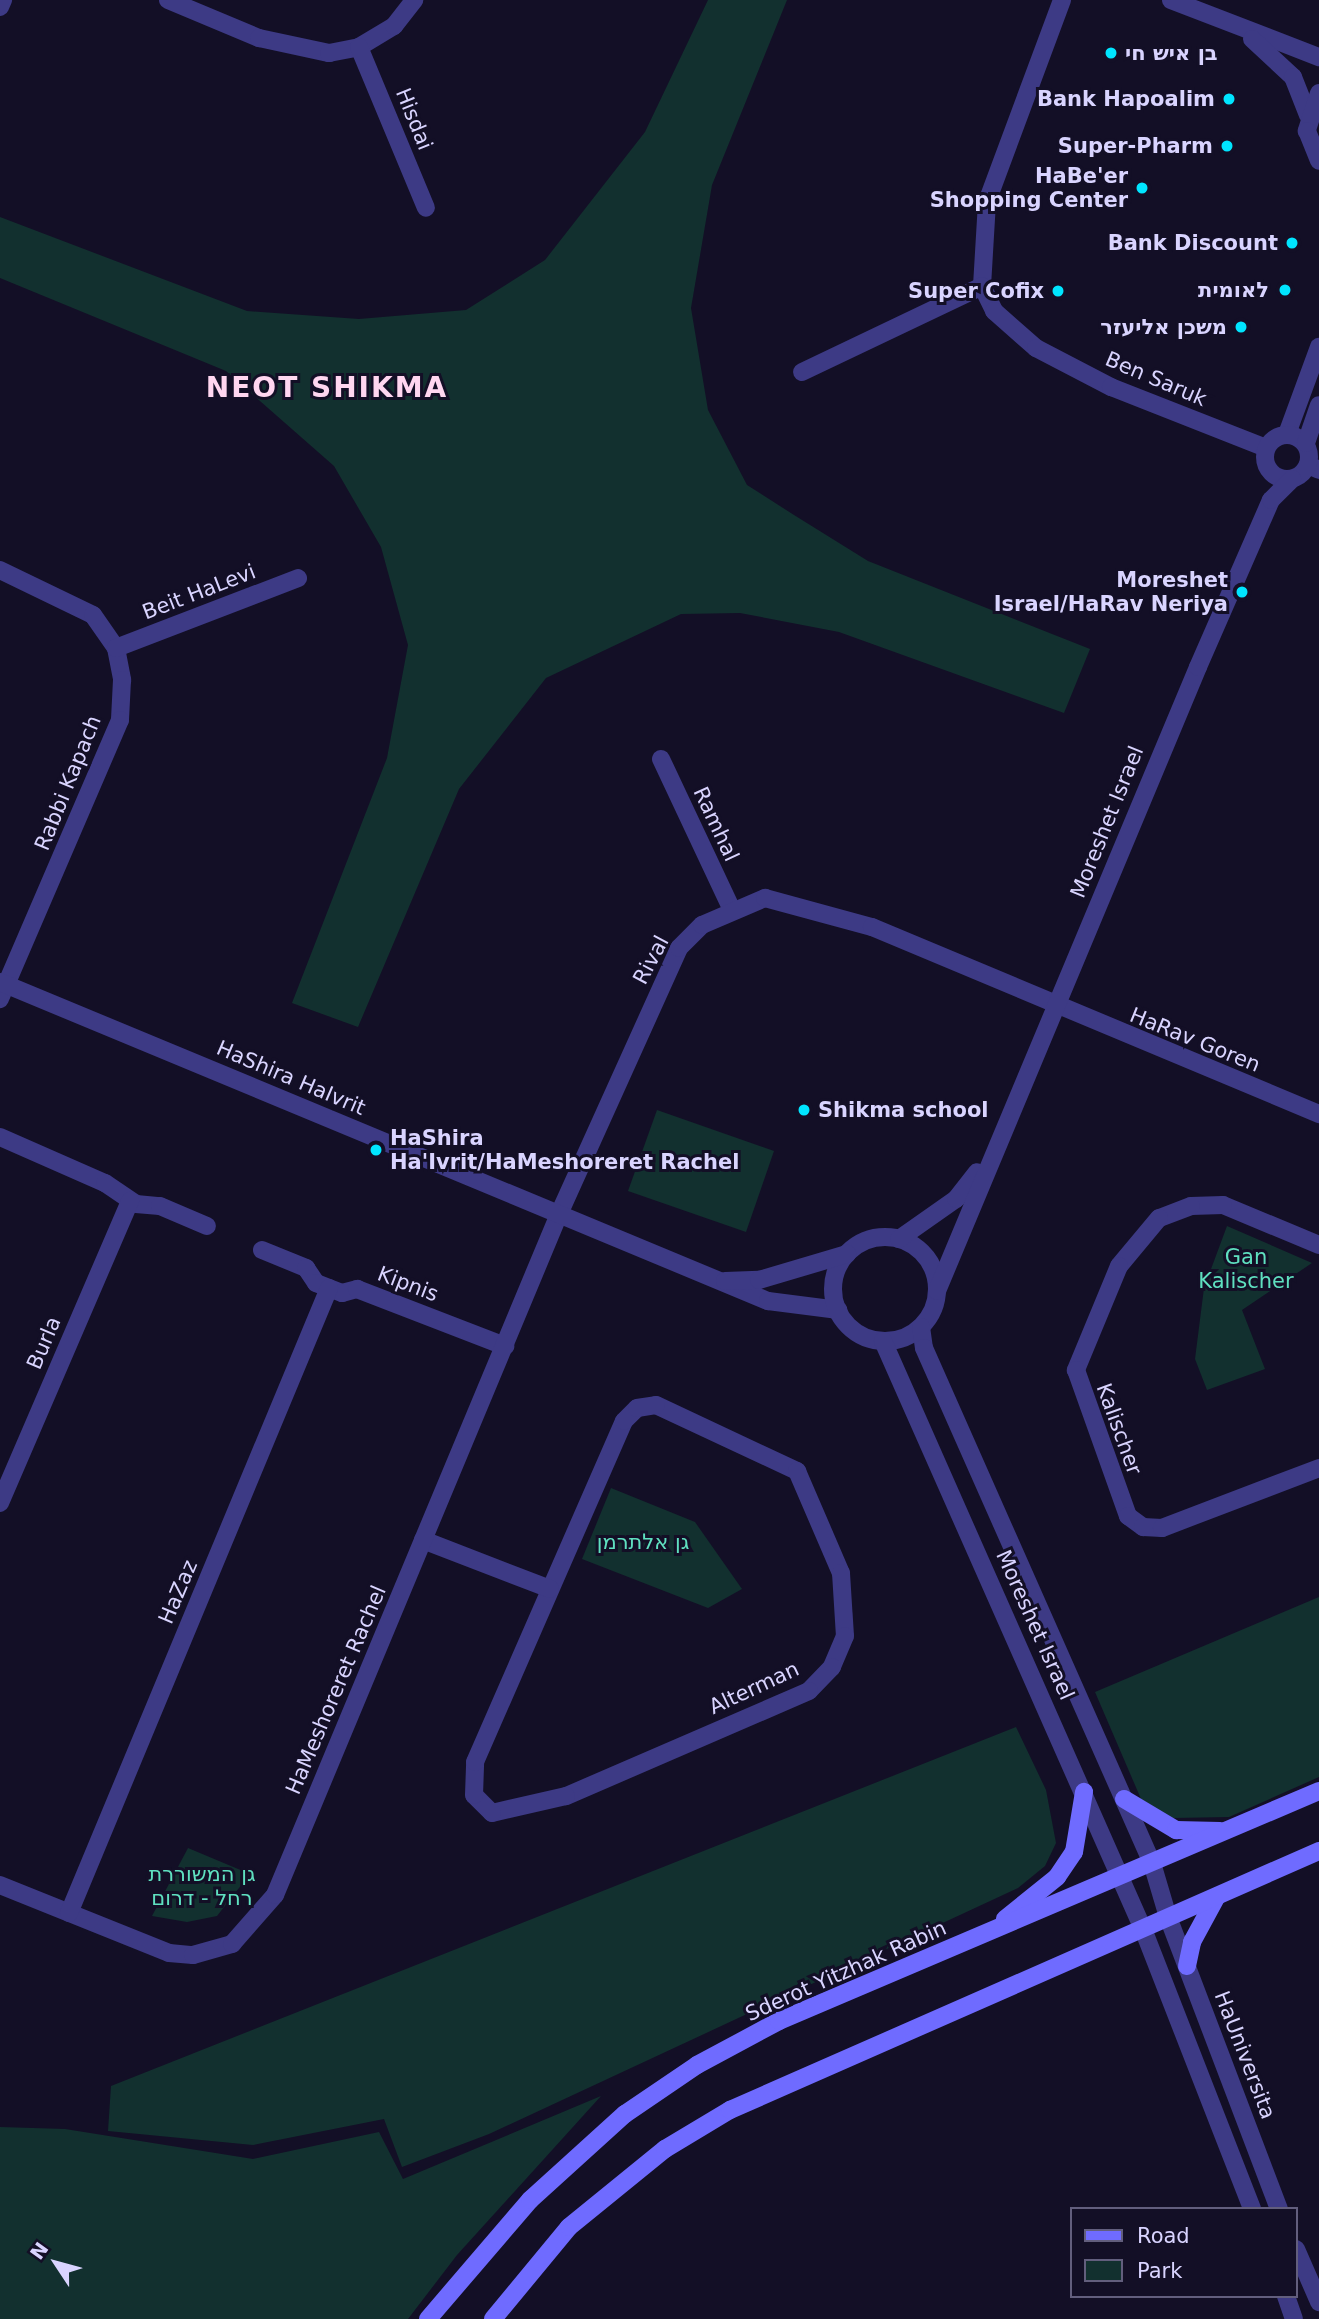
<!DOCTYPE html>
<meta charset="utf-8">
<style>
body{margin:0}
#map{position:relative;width:1319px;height:2319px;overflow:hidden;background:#130f26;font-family:"DejaVu Sans","Noto Sans Hebrew",sans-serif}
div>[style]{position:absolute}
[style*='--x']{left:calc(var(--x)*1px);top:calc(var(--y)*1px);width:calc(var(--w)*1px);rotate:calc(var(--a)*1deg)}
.green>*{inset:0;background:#12302f}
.minor>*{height:18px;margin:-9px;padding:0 9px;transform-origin:9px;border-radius:9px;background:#3d3a85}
.tertiary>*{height:18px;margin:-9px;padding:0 9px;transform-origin:9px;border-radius:9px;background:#3d3a85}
.tertiary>.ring{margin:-9px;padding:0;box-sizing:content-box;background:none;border:18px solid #3d3a85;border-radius:50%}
.secondary>*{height:18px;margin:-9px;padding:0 9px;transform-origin:9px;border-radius:9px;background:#6f6bff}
.dots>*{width:19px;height:19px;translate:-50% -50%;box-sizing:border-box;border:4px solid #130f26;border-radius:50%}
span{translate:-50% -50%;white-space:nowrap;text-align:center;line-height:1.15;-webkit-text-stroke:6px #130f26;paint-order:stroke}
.poi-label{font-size:21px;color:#d9d4ff;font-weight:700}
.left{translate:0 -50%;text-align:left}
.right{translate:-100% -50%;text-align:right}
.street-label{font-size:21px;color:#d9d4ff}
.park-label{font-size:21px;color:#5fe0c0}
.district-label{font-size:28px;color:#ffd6f0;font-weight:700;letter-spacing:2px}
.legend{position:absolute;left:1070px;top:2207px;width:228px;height:91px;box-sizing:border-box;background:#130f26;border:2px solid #625e7d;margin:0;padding:9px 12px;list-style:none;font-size:21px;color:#d9d4ff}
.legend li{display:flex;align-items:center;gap:14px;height:35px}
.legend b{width:35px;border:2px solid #625e7d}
.north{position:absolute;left:21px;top:2228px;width:70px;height:70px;-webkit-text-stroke:5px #130f26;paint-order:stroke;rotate:306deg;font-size:19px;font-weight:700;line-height:28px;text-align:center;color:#d9d4ff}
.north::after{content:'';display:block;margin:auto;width:24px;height:32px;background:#d9d4ff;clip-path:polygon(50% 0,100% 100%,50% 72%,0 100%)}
</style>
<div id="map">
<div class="green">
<i style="clip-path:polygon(708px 0,787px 0,712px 185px,691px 308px,708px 410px,747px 485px,794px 515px,868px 561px,1090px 649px,1064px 713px,839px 632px,740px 613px,681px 614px,546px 678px,459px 789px,358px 1027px,292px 1003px,387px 758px,408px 645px,381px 547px,334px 466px,226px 371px,0 278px,0 217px,247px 311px,359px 319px,466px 310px,545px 260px,645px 132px)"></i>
<i style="clip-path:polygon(657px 1110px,774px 1151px,746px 1232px,628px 1191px)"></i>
<i style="clip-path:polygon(1227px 1226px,1312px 1263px,1242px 1310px,1265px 1369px,1207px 1390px,1195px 1359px,1204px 1288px)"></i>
<i style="clip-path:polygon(611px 1488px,695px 1522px,742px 1589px,708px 1608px,582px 1559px)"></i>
<i style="clip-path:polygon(1319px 1597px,1319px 1777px,1229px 1817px,1173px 1818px,1141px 1799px,1095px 1692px)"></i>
<i style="clip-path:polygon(1016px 1727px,1046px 1790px,1056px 1843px,1045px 1866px,1018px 1888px,489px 2134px,402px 2167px,384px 2119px,253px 2145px,108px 2131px,111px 2086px)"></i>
<i style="clip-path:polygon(188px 1848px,250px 1874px,217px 1916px,187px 1922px,152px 1916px)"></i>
<i style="clip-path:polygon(601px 2096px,457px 2255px,408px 2319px,0 2319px,0 2127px,65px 2129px,253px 2159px,379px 2132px,403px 2179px)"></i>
</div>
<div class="minor">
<i style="--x:168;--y:0;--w:99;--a:22.7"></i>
<i style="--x:259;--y:38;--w:72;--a:12.1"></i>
<i style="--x:329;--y:53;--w:31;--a:-11"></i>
<i style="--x:359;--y:47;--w:41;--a:-31"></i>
<i style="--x:394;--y:26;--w:33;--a:-52"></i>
<i style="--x:1062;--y:0;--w:215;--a:110.4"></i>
<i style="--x:987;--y:202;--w:84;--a:93.4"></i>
<i style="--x:982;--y:286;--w:28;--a:64"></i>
<i style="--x:994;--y:311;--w:56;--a:41.4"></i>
<i style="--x:1036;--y:348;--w:85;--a:27.5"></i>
<i style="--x:1111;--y:387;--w:167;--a:21.5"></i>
<i style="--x:359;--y:47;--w:174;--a:67.4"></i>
<i style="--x:802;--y:372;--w:199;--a:-25.5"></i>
<i style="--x:1308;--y:465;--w:12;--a:24"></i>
<i style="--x:0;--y:570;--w:103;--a:25.8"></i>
<i style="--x:93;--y:615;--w:40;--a:55.1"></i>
<i style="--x:116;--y:648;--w:33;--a:79"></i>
<i style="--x:122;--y:680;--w:40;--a:92.9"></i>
<i style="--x:120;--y:720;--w:304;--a:113.3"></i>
<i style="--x:116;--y:648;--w:195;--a:-21"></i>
<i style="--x:661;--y:759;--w:165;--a:64.8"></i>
<i style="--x:0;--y:1137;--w:115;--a:23.7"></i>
<i style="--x:105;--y:1183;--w:37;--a:34"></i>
<i style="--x:136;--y:1204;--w:24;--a:5"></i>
<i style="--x:160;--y:1206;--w:51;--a:23.1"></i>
<i style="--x:1319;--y:1245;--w:104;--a:-157.4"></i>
<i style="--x:1223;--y:1205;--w:32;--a:178"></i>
<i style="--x:1191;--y:1206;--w:34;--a:159"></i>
<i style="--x:1159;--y:1218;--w:62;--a:129.8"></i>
<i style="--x:1119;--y:1266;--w:113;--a:112.5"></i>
<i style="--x:1076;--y:1370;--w:155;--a:70.4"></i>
<i style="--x:1128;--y:1516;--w:19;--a:36"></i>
<i style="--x:1143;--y:1527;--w:19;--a:3"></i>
<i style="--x:1162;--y:1528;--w:168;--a:-20.9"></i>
<i style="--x:262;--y:1250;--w:48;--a:22.2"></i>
<i style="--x:306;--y:1268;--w:18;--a:56"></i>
<i style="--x:316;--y:1283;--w:28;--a:21"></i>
<i style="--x:342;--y:1293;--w:16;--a:-15"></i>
<i style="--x:357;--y:1289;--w:159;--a:21.1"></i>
<i style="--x:656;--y:1405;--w:156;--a:25.1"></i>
<i style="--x:797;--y:1471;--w:111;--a:66.7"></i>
<i style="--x:841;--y:1573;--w:63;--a:86.4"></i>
<i style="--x:845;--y:1636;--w:34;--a:113"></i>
<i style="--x:832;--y:1667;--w:33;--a:134"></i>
<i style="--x:809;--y:1691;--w:265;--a:156.6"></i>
<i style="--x:566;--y:1796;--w:76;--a:167.1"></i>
<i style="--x:492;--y:1813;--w:25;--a:-135"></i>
<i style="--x:474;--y:1795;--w:33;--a:-88"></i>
<i style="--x:475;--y:1762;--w:372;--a:-66.4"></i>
<i style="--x:624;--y:1421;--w:18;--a:-45"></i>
<i style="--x:637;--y:1408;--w:19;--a:-9"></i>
<i style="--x:0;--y:1503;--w:329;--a:-66.7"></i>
<i style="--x:423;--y:1540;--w:136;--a:21.1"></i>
<i style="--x:0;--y:1885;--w:182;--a:21.9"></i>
<i style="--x:169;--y:1953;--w:24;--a:5"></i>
<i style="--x:193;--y:1955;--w:41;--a:-15.8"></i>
<i style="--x:232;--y:1944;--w:65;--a:-48.7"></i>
<i style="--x:275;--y:1895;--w:738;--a:-67.36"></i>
<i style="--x:559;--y:1214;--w:292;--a:-65.7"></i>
<i style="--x:679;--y:948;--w:33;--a:-45"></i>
<i style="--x:702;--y:925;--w:69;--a:-23.2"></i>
<i style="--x:765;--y:898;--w:111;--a:15.2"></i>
<i style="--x:872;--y:927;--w:485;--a:22.7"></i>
<i style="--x:69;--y:1913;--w:677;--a:-67.41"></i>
<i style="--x:1168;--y:1917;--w:312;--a:69.2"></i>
<i style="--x:1143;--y:1929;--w:300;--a:68.7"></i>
<i style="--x:1296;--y:2249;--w:58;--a:66.5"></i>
<i style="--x:1286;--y:2296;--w:24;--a:71"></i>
</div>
<div class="tertiary">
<i style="--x:1171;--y:0;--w:159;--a:21.1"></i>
<i style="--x:0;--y:7;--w:8;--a:-67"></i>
<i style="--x:1252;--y:39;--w:56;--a:42.8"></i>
<i style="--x:1293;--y:77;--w:41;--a:68.5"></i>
<i style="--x:1319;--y:93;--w:40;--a:108"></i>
<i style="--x:1307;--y:131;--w:32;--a:68"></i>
<i style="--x:1287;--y:434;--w:93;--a:-69.8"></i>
<i class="ring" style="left:1265px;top:435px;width:26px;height:26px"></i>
<i style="--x:1306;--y:443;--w:40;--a:-71.1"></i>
<i style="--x:0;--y:982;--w:832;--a:22.56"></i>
<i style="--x:768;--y:1301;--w:71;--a:7.3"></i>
<i class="ring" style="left:833px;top:1237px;width:86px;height:86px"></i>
<i style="--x:899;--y:1239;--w:70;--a:-35.1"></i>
<i style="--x:956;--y:1199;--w:34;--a:-52"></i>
<i style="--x:725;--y:1281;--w:34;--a:-2"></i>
<i style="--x:759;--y:1280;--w:92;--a:-16.5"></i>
<i style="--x:937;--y:1291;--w:676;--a:-67.3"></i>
<i style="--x:1198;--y:667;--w:182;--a:-66.4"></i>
<i style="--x:1271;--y:500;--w:30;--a:-45"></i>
<i style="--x:921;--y:1327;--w:21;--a:82"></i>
<i style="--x:924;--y:1348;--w:563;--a:66.12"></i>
<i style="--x:1152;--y:1863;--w:56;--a:73.5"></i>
<i style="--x:883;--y:1341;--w:643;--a:66.15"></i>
</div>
<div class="secondary">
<i style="--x:1124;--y:1799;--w:61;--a:30.8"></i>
<i style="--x:1176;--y:1830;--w:44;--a:1.3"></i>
<i style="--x:1005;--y:1919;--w:67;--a:-38.9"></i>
<i style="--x:1057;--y:1877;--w:30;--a:-56"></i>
<i style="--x:1074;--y:1852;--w:61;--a:-80.5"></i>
<i style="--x:1187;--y:1966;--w:25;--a:-78"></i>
<i style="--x:1192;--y:1942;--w:52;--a:-61.5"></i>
<i style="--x:428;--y:2319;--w:157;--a:-49.4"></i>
<i style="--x:530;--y:2200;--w:128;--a:-42.2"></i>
<i style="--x:625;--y:2114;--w:87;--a:-34.2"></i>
<i style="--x:697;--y:2065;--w:93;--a:-28.2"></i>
<i style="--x:779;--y:2021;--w:587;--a:-23.07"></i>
<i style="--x:493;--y:2319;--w:119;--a:-50.4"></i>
<i style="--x:569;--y:2227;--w:124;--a:-39.1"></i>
<i style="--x:665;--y:2149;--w:76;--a:-31"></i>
<i style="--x:730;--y:2110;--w:643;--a:-23.74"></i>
</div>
<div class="dots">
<i style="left:1111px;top:53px;background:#00e5ff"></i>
<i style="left:1229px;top:99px;background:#00e5ff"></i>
<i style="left:1227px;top:146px;background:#00e5ff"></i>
<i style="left:1142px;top:188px;background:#00e5ff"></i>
<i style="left:1292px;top:243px;background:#00e5ff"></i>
<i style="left:1285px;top:290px;background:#00e5ff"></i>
<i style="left:1058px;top:291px;background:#00e5ff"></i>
<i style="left:1241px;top:327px;background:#00e5ff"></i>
<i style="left:1242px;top:592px;background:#00e5ff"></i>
<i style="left:804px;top:1110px;background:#00e5ff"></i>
<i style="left:376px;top:1150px;background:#00e5ff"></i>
</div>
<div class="poi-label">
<span class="left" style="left:1125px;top:53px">בן איש חי</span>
<span class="right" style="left:1215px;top:99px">Bank Hapoalim</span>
<span class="right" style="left:1213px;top:146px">Super-Pharm</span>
<span class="right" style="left:1128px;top:188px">HaBe'er<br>Shopping Center</span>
<span class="right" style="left:1278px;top:243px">Bank Discount</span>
<span class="right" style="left:1269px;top:290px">לאומית</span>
<span class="right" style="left:1044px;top:291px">Super Cofix</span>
<span class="right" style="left:1227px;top:327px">משכן אליעזר</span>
<span class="right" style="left:1228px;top:592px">Moreshet<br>Israel/HaRav Neriya</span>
<span class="left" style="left:818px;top:1110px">Shikma school</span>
<span class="left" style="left:390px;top:1150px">HaShira<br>Ha'Ivrit/HaMeshoreret Rachel</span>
</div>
<div class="street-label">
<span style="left:414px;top:119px;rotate:68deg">Hisdai</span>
<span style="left:1156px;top:379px;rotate:23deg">Ben Saruk</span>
<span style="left:199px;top:592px;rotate:-21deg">Beit HaLevi</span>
<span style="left:68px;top:783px;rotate:-68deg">Rabbi Kapach</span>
<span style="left:1107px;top:822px;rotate:-68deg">Moreshet Israel</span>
<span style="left:716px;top:824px;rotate:65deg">Ramhal</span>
<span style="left:651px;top:960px;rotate:-62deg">Rival</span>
<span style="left:1195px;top:1040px;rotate:22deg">HaRav Goren</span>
<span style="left:291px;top:1078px;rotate:23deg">HaShira HaIvrit</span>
<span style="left:408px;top:1284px;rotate:21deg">Kipnis</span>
<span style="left:44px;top:1343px;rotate:-67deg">Burla</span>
<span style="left:1119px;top:1429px;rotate:70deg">Kalischer</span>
<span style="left:178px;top:1592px;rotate:-67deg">HaZaz</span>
<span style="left:1035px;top:1625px;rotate:66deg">Moreshet Israel</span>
<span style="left:754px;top:1688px;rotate:-25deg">Alterman</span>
<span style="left:336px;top:1690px;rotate:-67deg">HaMeshoreret Rachel</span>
<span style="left:846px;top:1971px;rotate:-24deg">Sderot Yitzhak Rabin</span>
<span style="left:1245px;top:2055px;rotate:69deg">HaUniversita</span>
</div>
<div class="park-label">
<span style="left:1246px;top:1269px">Gan<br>Kalischer</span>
<span style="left:643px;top:1542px">גן אלתרמן</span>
<span style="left:202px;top:1886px">גן המשוררת<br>רחל - דרום</span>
</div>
<div class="district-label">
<span style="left:327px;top:388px">NEOT SHIKMA</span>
</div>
<ul class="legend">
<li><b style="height:9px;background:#6f6bff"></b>Road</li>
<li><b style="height:19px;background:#12302f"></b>Park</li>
</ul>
<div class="north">N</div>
</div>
